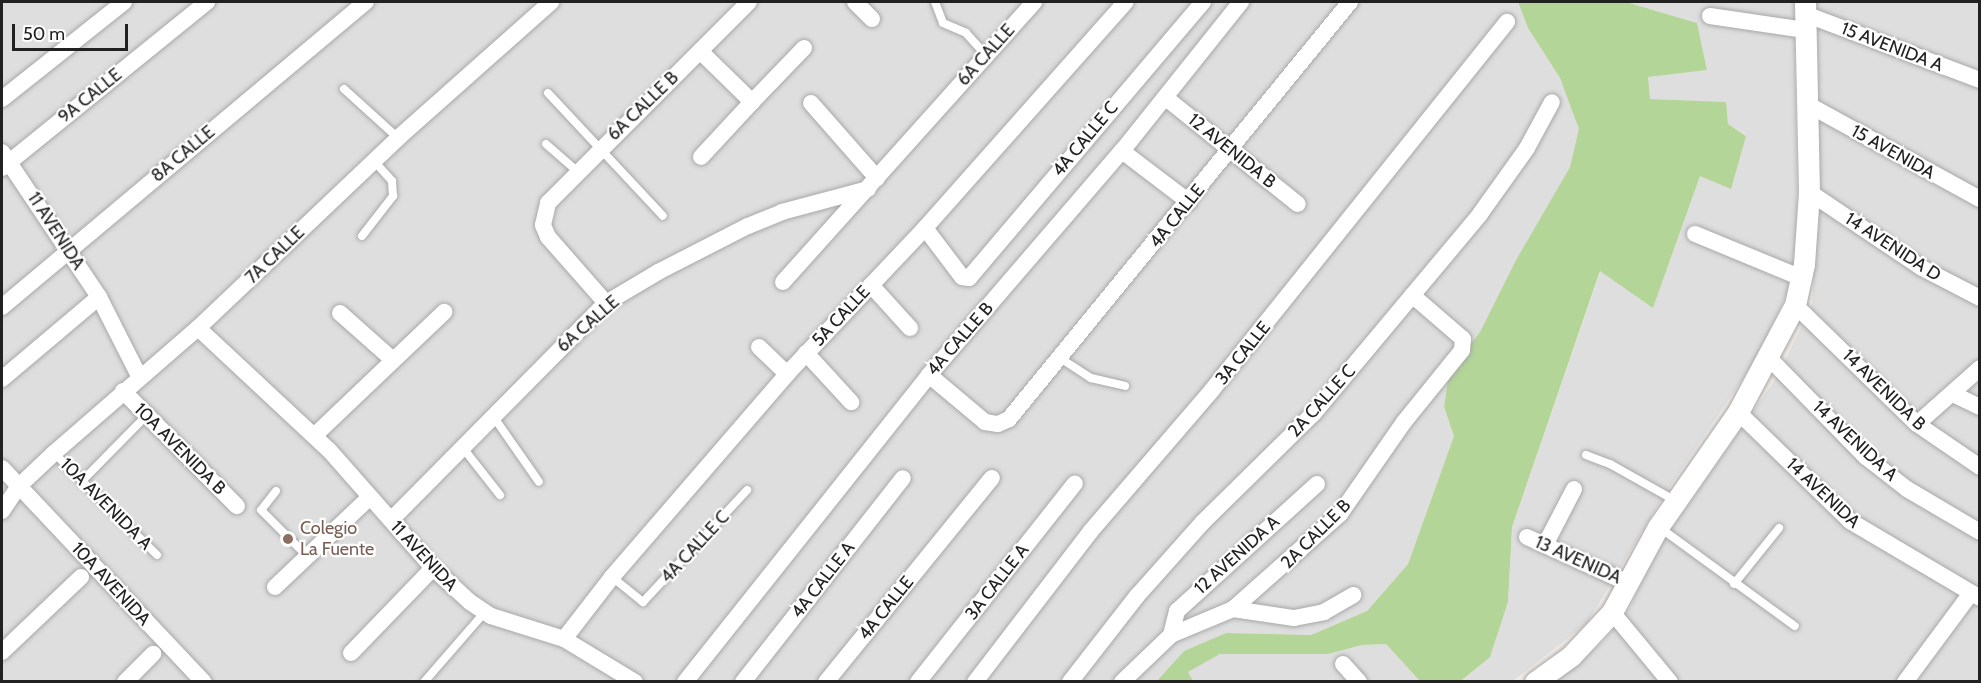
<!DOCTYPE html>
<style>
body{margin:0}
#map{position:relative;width:1981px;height:683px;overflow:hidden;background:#f2ece7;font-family:Cabin,sans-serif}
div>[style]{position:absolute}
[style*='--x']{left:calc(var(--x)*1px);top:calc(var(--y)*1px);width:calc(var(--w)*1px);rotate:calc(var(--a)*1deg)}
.residential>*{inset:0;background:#dfdede}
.forest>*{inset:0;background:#b3d598}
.roads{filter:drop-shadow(0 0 2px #a8a8a8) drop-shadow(0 0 2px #a8a8a8)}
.service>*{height:8px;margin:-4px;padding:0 4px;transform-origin:4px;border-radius:4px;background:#fff}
.minor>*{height:16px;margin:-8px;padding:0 8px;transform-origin:8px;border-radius:8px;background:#fff}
.tertiary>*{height:21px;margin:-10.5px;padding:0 10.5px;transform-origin:10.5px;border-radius:10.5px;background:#fff}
.dots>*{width:16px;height:16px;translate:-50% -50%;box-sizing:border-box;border:3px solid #fff;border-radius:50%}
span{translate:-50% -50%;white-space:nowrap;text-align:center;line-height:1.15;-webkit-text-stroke:4.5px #fff;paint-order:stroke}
.street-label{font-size:18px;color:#212121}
.education-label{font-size:18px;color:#785e54}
.left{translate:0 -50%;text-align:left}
.frame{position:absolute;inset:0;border:3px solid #212121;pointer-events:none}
.scale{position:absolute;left:12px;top:24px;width:116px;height:27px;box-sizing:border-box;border:3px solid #212121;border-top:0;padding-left:8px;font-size:18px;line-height:21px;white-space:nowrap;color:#212121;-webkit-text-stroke:4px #fff;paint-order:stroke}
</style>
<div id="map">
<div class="residential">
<i style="clip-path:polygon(2px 2px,1518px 2px,1528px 28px,1560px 78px,1580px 129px,1570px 167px,1516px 260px,1480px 332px,1449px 372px,1444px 407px,1454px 436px,1408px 564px,1367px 611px,1311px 635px,1226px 633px,1184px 651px,1156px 682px,2px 681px)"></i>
<i style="clip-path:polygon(1626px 2px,1794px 2px,1798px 259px,1786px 296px,1754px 362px,1664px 495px,1587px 623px,1513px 681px,1461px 682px,1490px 656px,1508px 602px,1512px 527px,1601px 270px,1653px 308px,1700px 176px,1746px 135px,1728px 124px,1725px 102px,1650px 99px,1647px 77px,1707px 70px,1697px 23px)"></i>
<i style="clip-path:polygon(1815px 2px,1979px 2px,1979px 681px,1553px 682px,1603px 642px,1630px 608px,1656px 551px,1777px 377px,1812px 305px,1818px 208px)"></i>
<i style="clip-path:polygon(1386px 644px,1421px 681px,1193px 682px,1187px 672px,1220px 654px,1328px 654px,1362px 645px)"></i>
</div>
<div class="forest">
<i style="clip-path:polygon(1518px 2px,1626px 2px,1697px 23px,1707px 70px,1648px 77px,1650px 99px,1726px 102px,1728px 124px,1746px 136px,1731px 189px,1700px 176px,1653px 308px,1600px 271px,1512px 527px,1508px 602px,1490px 657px,1461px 681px,1421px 682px,1386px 644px,1362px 645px,1328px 654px,1220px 654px,1188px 672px,1193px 681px,1156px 682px,1184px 651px,1226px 633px,1311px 635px,1367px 611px,1408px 564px,1454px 436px,1444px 407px,1449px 372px,1480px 332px,1516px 260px,1570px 167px,1579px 129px,1560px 78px,1528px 28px)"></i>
</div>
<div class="roads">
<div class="service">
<i style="--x:935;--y:2;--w:22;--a:69"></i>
<i style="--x:943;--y:23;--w:25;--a:23"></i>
<i style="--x:966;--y:33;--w:30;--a:48"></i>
<i style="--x:344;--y:89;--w:73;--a:42.2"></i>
<i style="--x:548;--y:93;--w:168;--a:46.9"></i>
<i style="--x:546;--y:144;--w:41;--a:41.1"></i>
<i style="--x:362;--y:236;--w:51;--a:-52.2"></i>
<i style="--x:393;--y:196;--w:15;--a:-94"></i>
<i style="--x:392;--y:181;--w:27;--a:-132"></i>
<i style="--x:1060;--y:358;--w:37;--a:33"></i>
<i style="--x:1091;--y:378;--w:35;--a:13"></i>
<i style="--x:493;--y:416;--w:80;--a:55.1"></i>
<i style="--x:463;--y:448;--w:60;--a:51.8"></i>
<i style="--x:54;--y:453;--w:145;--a:44.7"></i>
<i style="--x:1586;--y:455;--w:26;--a:21"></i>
<i style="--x:1610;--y:464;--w:76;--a:29.3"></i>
<i style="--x:82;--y:481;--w:93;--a:-45.4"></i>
<i style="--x:276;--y:491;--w:24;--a:128"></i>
<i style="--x:261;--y:510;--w:65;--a:45"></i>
<i style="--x:1659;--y:527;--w:168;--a:36.1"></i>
<i style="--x:612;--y:577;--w:40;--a:39"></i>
<i style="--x:643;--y:602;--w:153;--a:-47.1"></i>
<i style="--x:1734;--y:584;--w:72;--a:-51.2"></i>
<i style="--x:424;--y:682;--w:91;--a:-49"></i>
</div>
<div class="minor">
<i style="--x:855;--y:2;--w:24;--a:45"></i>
<i style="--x:1805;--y:14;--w:187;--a:20.7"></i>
<i style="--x:1710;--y:16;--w:96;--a:8.4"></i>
<i style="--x:700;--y:51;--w:73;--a:44.4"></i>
<i style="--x:752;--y:102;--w:75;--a:-46.1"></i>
<i style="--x:1166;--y:98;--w:169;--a:38.8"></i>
<i style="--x:2;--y:99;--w:156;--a:-38.5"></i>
<i style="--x:811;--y:103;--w:100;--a:48.7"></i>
<i style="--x:1807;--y:104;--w:197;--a:28.8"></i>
<i style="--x:1122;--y:151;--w:84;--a:37.3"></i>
<i style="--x:2;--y:152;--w:174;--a:56.2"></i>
<i style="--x:99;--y:297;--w:89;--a:63.1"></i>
<i style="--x:701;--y:157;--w:75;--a:-47.2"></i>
<i style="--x:2;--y:168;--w:264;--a:-39"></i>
<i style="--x:1809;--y:192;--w:136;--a:33.9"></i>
<i style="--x:1922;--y:268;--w:65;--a:27.3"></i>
<i style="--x:925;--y:228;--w:61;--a:52.9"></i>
<i style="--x:962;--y:277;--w:7;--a:8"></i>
<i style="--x:969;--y:278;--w:362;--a:-49.7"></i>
<i style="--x:1695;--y:234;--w:116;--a:22.4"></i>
<i style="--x:783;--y:282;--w:376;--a:-48.1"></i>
<i style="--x:871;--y:285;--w:58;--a:47.8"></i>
<i style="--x:606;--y:303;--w:88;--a:-131.3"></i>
<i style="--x:548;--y:237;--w:13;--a:-113"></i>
<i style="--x:543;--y:225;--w:23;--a:-77"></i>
<i style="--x:548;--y:203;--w:284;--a:-45"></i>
<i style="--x:1795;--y:305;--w:170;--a:44.3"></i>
<i style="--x:1917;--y:424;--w:76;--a:34.3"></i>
<i style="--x:2;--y:307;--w:475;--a:-40"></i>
<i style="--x:340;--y:313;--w:71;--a:41.6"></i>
<i style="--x:198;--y:328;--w:179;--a:43"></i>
<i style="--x:329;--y:450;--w:157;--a:48.6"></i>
<i style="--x:433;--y:568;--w:50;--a:42.6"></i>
<i style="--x:470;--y:602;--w:25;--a:34"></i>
<i style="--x:491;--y:616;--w:77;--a:17.5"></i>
<i style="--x:564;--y:639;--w:83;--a:31.2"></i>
<i style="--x:759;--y:347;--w:39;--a:44"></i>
<i style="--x:806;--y:353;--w:67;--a:47.4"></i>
<i style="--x:1769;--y:358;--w:139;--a:45.6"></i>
<i style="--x:1866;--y:457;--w:52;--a:38"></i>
<i style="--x:1907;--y:489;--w:85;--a:30.5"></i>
<i style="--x:929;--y:375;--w:73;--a:40"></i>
<i style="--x:985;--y:422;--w:13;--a:9"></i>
<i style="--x:998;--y:424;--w:12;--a:-24"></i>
<i style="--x:1009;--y:419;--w:539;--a:-50.73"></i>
<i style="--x:2;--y:379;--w:127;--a:-40.2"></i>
<i style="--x:123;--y:391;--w:162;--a:45.3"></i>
<i style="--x:1953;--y:394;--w:30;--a:26"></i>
<i style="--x:1738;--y:412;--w:156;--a:44.2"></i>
<i style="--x:1850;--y:521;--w:151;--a:30.6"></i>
<i style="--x:1917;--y:424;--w:84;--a:-41.6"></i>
<i style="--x:314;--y:436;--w:180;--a:-43.6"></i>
<i style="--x:2;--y:468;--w:294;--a:46.7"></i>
<i style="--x:2;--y:511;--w:30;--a:-56"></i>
<i style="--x:19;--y:486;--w:48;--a:-43.3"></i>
<i style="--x:54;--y:453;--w:191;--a:-41"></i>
<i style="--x:198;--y:328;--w:276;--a:-43.5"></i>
<i style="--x:398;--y:138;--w:205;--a:-41.6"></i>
<i style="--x:391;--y:520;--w:305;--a:-45.3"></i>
<i style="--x:606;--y:303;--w:61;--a:-30.8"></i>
<i style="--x:658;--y:272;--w:101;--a:-27.1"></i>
<i style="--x:748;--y:226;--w:37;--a:-22"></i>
<i style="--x:782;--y:212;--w:89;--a:-15"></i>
<i style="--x:1527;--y:537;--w:111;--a:24.5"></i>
<i style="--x:1545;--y:545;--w:63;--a:-62.6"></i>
<i style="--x:275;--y:587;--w:131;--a:-43.5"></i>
<i style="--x:1233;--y:609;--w:62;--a:8.4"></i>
<i style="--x:1294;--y:618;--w:31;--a:-11"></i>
<i style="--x:1324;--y:612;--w:34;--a:-30"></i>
<i style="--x:1612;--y:612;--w:91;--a:50.4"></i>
<i style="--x:1171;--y:635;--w:25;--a:-76"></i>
<i style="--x:1177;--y:611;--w:189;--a:-42.2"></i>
<i style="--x:564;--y:639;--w:78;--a:-52.3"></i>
<i style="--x:612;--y:577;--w:268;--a:-49.2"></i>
<i style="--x:787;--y:374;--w:201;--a:-46.6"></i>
<i style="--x:925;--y:228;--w:302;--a:-48.4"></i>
<i style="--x:2;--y:652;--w:109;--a:-43.5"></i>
<i style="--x:351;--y:653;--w:118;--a:-46"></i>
<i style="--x:1343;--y:664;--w:24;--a:48"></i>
<i style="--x:125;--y:682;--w:40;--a:-45"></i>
<i style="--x:685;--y:682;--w:392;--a:-51.5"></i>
<i style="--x:929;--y:375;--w:296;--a:-49.3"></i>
<i style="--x:1122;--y:151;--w:191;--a:-51.4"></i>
<i style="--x:743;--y:682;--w:259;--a:-51.9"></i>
<i style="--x:826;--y:682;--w:263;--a:-50.9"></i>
<i style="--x:918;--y:682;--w:253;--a:-51.7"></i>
<i style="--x:975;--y:682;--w:189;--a:-52.5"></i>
<i style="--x:1090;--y:532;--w:187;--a:-49.3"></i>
<i style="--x:1212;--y:390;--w:472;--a:-51.3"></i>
<i style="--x:1070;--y:682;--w:109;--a:-52.1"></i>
<i style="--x:1137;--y:596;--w:99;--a:-48.3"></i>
<i style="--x:1203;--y:522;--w:154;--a:-44.5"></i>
<i style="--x:1313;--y:414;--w:261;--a:-50.1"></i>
<i style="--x:1480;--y:214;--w:81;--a:-54.5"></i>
<i style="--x:1527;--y:148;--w:52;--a:-61.5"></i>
<i style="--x:1122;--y:682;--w:68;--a:-43.8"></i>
<i style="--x:1171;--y:635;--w:67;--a:-22.8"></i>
<i style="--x:1233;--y:609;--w:143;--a:-41.6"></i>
<i style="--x:1340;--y:514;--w:112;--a:-55.2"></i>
<i style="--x:1404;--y:422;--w:92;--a:-51.1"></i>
<i style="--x:1462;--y:350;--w:11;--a:-85"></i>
<i style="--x:1463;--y:339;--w:67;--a:-139.2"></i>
<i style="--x:1905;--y:682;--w:111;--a:-53.4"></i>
</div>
<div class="tertiary">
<i style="--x:1535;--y:682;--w:44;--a:-35.8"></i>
<i style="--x:1571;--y:656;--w:60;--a:-47"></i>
<i style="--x:1612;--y:612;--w:97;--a:-61.6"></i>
<i style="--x:1658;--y:527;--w:140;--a:-55.2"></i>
<i style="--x:1738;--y:412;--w:121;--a:-62"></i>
<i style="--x:1795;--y:305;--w:42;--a:-77.6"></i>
<i style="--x:1804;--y:264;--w:72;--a:-86"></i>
<i style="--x:1809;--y:192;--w:190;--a:-91.2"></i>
</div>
</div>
<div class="dots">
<i style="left:288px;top:539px;background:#8d6e63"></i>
</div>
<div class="street-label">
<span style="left:1892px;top:47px;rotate:21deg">15 AVENIDA A</span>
<span style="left:986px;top:55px;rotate:-48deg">6A CALLE</span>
<span style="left:90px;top:96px;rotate:-39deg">9A CALLE</span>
<span style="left:643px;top:106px;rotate:-44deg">6A CALLE B</span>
<span style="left:1085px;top:139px;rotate:-50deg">4A CALLE C</span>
<span style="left:1232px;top:151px;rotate:39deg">12 AVENIDA B</span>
<span style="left:1893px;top:152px;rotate:29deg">15 AVENIDA</span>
<span style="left:183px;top:154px;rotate:-40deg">8A CALLE</span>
<span style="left:1177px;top:216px;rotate:-51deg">4A CALLE</span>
<span style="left:56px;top:231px;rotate:57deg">11 AVENIDA</span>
<span style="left:1893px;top:247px;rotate:33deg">14 AVENIDA D</span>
<span style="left:275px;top:255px;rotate:-44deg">7A CALLE</span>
<span style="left:841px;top:316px;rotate:-47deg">5A CALLE</span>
<span style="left:588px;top:324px;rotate:-41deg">6A CALLE</span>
<span style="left:960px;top:339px;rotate:-49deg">4A CALLE B</span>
<span style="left:1243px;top:353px;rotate:-51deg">3A CALLE</span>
<span style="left:1884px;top:390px;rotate:44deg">14 AVENIDA B</span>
<span style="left:1322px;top:401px;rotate:-48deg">2A CALLE C</span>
<span style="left:1855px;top:441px;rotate:43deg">14 AVENIDA A</span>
<span style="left:180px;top:449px;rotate:45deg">10A AVENIDA B</span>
<span style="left:1823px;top:493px;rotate:43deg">14 AVENIDA</span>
<span style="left:106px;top:504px;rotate:45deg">10A AVENIDA A</span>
<span style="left:1316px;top:534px;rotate:-45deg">2A CALLE B</span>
<span style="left:695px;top:547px;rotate:-47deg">4A CALLE C</span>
<span style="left:1237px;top:555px;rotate:-42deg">12 AVENIDA A</span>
<span style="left:424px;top:556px;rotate:47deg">11 AVENIDA</span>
<span style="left:1578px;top:560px;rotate:24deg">13 AVENIDA</span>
<span style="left:823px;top:580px;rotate:-52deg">4A CALLE A</span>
<span style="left:997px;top:582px;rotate:-52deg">3A CALLE A</span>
<span style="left:111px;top:584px;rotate:47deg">10A AVENIDA</span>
<span style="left:886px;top:608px;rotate:-51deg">4A CALLE</span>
</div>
<div class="education-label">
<span class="left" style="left:300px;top:539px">Colegio<br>La Fuente</span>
</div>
<div class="frame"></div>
<div class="scale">50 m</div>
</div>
